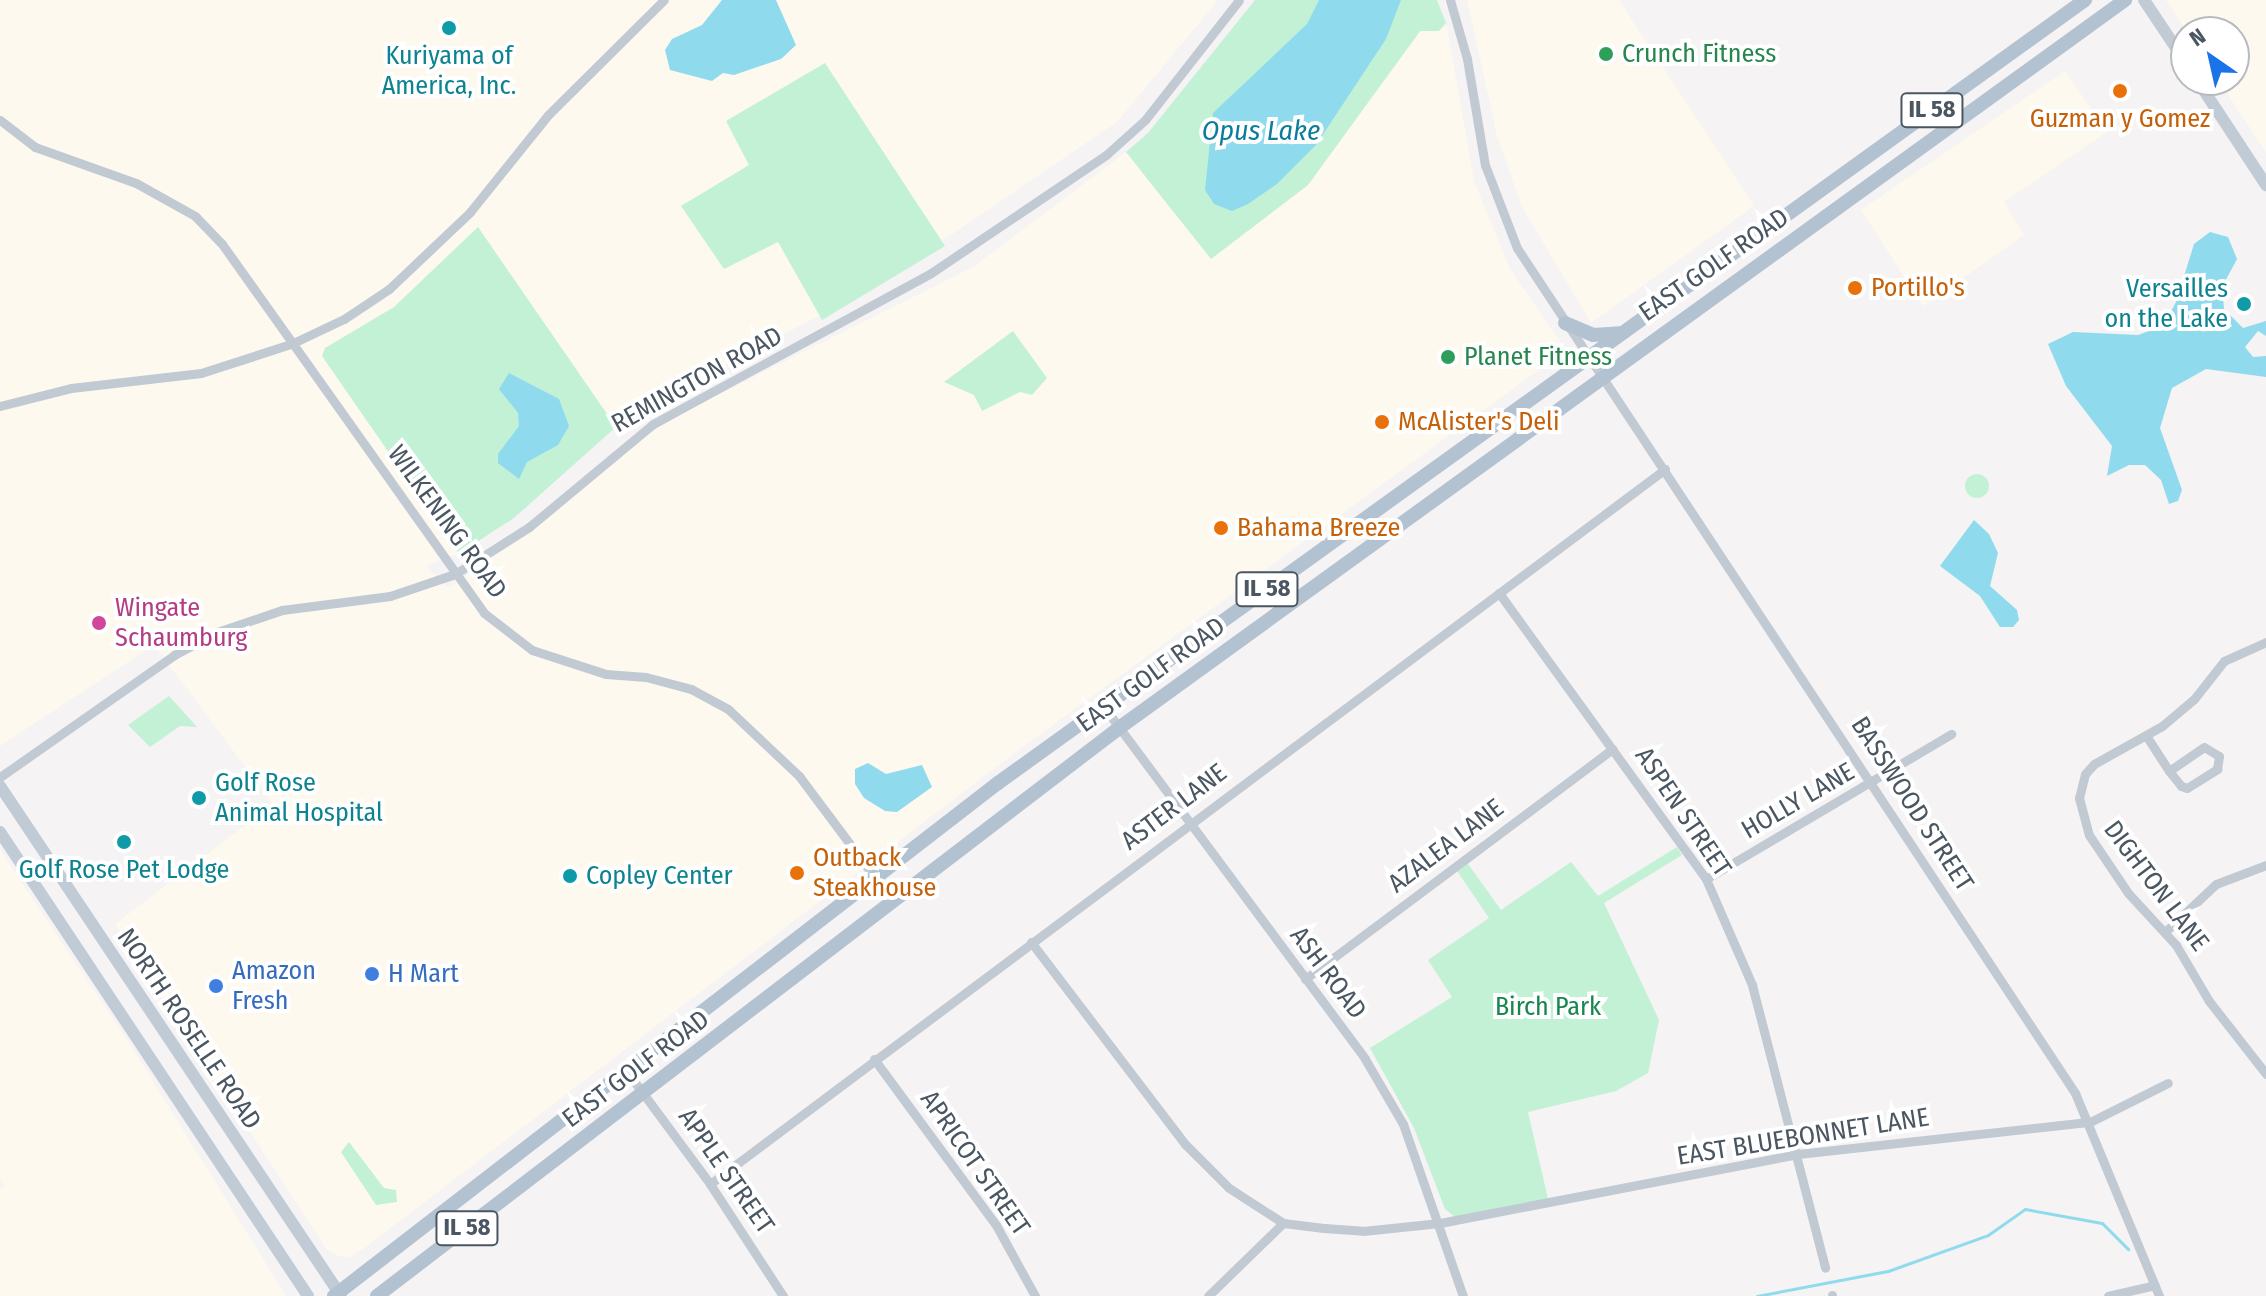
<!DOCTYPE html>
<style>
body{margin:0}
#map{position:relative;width:2266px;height:1296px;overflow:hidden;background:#f5f3f3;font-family:"Fira Sans Condensed",sans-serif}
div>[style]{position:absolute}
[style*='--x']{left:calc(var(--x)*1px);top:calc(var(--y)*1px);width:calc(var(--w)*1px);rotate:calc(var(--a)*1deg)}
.commercial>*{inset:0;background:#fdf9ef}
.green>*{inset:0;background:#c3f1d5}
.round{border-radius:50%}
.water>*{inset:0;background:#90daee}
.stream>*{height:3px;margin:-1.5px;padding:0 1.5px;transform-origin:1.5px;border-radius:1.5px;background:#90daee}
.street>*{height:9px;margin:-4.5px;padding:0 4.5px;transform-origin:4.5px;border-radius:4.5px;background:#c1cad2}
.secondary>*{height:12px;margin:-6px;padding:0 6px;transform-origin:6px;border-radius:6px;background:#c1cbd6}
.primary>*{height:14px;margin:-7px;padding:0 7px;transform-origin:7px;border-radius:7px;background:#b3c2d1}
.dots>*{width:22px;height:22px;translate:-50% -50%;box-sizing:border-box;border:4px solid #fff;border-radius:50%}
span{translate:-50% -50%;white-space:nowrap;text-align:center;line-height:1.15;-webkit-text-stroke:8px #fff;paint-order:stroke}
.shield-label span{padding:2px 6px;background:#fff;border:2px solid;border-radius:6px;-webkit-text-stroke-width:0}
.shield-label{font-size:24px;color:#4a5661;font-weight:700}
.leisure-label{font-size:26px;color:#27864d}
.left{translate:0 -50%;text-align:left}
.culture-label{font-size:26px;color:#0d838f}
.right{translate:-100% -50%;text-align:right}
.food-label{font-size:26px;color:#c56008}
.street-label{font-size:26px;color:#4a5661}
.hotel-label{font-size:26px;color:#b23c85}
.shop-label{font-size:26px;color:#366cbe}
.park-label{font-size:26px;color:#17864f}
.water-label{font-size:28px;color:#0c7c9b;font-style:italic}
.north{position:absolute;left:2170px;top:16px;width:80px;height:80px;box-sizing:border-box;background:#fff;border:2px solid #b7bbc0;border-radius:50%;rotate:326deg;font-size:22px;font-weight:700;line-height:32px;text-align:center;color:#4a5661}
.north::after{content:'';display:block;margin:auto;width:28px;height:36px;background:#1a73e8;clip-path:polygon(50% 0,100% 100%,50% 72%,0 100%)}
</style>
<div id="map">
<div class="commercial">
<i style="clip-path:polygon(0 0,1218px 0,1117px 122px,951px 235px,817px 317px,653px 401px,616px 427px,514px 518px,466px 551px,426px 566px,448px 588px,533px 530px,637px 441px,684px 412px,973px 267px,1126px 152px,1211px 259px,1308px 185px,1421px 31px,1447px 27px,1474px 181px,1510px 269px,1566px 350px,1016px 752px,363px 1249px,348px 1258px,338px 1256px,327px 1250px,115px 924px,273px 804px,154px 645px,0 746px)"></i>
<i style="clip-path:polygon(1467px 0,1619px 0,1754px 206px,1591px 323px,1522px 207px,1497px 136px)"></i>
<i style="clip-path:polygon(2166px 0,2266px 0,2266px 152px,2218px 80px,2234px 80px,2234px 32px,2187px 32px)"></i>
<i style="clip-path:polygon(2065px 71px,2107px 132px,2004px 202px,2024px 235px,1923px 306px,1861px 210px)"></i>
<i style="clip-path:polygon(0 850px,128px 1041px,286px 1296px,0 1296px,0 1190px,5px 1186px,0 1179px)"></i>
</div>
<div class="green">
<i style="clip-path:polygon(1255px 0,1437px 0,1446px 23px,1439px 31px,1420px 31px,1308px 185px,1211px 259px,1126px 152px,1148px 133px)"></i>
<i style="clip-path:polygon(825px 63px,945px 246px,822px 320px,778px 242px,724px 269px,681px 206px,749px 165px,726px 121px)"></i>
<i style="clip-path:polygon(478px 227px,616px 427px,514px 518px,459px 554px,322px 356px,325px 348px,394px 307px)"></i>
<i style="clip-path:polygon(1013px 331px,1047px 378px,1032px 395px,1020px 392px,982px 411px,974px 395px,944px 382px)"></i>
<i class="round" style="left:1965px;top:474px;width:24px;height:24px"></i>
<i style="clip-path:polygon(169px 696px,197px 727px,180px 726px,150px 747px,128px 725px)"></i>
<i style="clip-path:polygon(1677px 847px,1682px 855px,1604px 903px,1659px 1020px,1648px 1073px,1616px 1091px,1528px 1112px,1548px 1199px,1455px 1217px,1445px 1209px,1414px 1128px,1370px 1048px,1452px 997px,1428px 960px,1489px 918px,1457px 871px,1468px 864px,1501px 910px,1571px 862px,1598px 896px)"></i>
<i style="clip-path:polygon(349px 1142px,384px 1188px,396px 1190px,397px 1202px,376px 1205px,341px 1152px)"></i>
</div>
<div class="water">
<i style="clip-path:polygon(722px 0,776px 0,796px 45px,781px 59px,734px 75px,723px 73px,712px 81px,670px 70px,665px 50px,672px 39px,702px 25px)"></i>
<i style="clip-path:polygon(1319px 0,1401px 0,1386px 39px,1316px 145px,1277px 184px,1248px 204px,1232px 211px,1214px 204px,1205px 190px,1213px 113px,1307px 24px)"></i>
<i style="clip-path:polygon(2210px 232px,2228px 237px,2237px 259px,2222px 287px,2224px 309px,2243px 328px,2266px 321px,2266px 336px,2258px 331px,2245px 347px,2253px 357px,2266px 356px,2266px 377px,2206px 369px,2172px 388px,2160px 428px,2182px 490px,2178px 501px,2169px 504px,2161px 480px,2145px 465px,2129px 465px,2107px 476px,2112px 446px,2066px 386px,2048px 344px,2073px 332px,2138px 335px,2163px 326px,2176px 302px,2194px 244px)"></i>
<i style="clip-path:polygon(509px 373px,559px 399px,569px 426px,558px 445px,527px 462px,519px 479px,498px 463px,498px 454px,519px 426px,518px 413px,499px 389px)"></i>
<i style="clip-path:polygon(1974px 520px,1989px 534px,1998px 553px,1990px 586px,2017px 610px,2019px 620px,2013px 627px,2000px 627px,1980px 596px,1940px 566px)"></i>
<i style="clip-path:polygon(868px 763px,886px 774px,922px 765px,932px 787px,897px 812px,885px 811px,864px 798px,855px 784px,855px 769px)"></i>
</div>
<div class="stream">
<i style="--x:1757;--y:1296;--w:133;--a:-10.8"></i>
<i style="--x:1888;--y:1271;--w:106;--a:-19.8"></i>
<i style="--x:1988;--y:1235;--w:45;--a:-35.1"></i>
<i style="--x:2025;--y:1209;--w:78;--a:10.3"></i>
<i style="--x:2102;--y:1223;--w:37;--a:45"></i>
</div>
<div class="street">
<i style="--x:1450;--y:0;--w:61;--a:73.9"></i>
<i style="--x:1467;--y:59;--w:108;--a:80.4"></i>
<i style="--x:1485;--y:165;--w:89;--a:68.9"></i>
<i style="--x:1517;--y:248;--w:1013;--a:56.56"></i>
<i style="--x:2075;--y:1093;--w:220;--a:67.5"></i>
<i style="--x:0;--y:120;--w:44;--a:37.6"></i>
<i style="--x:35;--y:147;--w:107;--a:19.6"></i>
<i style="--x:136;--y:183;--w:68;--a:29.2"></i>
<i style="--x:195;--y:216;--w:39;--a:46"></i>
<i style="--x:222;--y:244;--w:453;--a:54.6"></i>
<i style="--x:484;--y:613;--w:61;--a:37.6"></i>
<i style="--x:532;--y:650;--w:78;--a:18"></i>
<i style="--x:606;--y:674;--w:40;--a:4.3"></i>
<i style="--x:646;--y:677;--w:47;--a:14.9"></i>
<i style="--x:691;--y:689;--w:42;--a:28.4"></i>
<i style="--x:728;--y:709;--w:98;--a:43.3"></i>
<i style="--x:799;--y:776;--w:154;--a:53.2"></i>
<i style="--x:0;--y:406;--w:73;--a:-14.2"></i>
<i style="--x:71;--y:388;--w:131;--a:-6.6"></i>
<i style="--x:201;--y:373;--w:95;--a:-17.9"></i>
<i style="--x:291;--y:344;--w:59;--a:-25.3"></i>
<i style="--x:344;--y:319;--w:54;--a:-33.7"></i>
<i style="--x:389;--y:289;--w:112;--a:-43.5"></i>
<i style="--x:470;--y:212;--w:124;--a:-51.2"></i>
<i style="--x:548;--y:115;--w:163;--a:-44.8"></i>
<i style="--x:1499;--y:593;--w:353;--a:54.1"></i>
<i style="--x:1706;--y:879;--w:116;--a:66.5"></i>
<i style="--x:1752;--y:985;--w:292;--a:75.5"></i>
<i style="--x:2266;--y:642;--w:46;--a:155.7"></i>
<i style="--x:2224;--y:661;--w:48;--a:128.3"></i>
<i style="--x:2194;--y:699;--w:42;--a:139.8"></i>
<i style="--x:2162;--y:726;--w:78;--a:150.8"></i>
<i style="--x:2094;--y:764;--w:13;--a:132"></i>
<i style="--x:2085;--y:774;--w:25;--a:104"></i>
<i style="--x:2079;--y:798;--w:38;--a:75"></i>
<i style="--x:2089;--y:835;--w:70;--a:56.1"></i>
<i style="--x:2128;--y:893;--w:71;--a:47.3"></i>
<i style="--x:2176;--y:945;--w:65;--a:59.5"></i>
<i style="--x:2209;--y:1001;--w:93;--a:52"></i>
<i style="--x:1104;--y:707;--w:438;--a:53.4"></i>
<i style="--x:1365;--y:1059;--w:75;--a:59.7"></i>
<i style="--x:1403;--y:1124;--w:182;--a:70.8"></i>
<i style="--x:2147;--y:737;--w:40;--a:57.1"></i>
<i style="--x:2169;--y:771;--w:19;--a:51"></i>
<i style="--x:2181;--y:786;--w:6;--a:18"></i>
<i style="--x:2187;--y:788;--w:36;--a:-32"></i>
<i style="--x:2217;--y:769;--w:13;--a:-81"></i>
<i style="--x:2219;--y:756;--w:17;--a:-149"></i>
<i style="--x:2204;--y:747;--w:42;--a:145.6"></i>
<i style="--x:0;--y:777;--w:213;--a:-35"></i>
<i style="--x:174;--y:655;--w:49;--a:-28.1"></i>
<i style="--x:217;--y:632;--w:69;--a:-18.7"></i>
<i style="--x:282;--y:610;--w:109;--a:-7.4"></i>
<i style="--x:390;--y:596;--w:69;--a:-18.7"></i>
<i style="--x:455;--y:574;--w:88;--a:-32.4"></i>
<i style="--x:529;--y:527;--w:161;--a:-39.7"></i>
<i style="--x:653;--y:424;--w:316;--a:-28.5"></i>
<i style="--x:931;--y:273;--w:211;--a:-34"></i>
<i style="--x:1106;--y:155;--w:52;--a:-41.9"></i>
<i style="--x:1145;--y:120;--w:152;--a:-51.9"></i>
<i style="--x:1706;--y:879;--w:285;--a:-30.6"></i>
<i style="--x:2165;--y:932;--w:70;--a:-43.3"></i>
<i style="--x:2216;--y:884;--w:53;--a:-20.8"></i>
<i style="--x:1031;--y:942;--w:254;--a:52.7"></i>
<i style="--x:1185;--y:1144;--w:62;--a:45"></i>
<i style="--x:1229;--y:1188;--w:64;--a:32.9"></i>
<i style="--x:1283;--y:1223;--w:41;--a:7"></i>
<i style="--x:1324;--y:1228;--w:39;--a:4"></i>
<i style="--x:1363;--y:1231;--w:77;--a:-5.9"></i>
<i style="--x:1440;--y:1223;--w:365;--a:-10.9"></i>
<i style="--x:1798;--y:1154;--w:294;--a:-6.3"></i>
<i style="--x:2090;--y:1122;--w:87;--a:-26.6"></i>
<i style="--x:1305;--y:979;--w:384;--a:-36.8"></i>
<i style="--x:874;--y:1059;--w:206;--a:53.7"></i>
<i style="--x:996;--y:1225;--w:81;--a:61.2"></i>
<i style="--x:628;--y:1073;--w:138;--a:53.5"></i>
<i style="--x:710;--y:1184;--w:134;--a:56.9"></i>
<i style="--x:710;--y:1184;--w:1193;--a:-36.82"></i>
<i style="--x:1832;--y:1295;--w:1;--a:90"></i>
<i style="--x:1208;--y:1296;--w:105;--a:-44.2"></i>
<i style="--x:2108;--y:1296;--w:48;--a:-13.2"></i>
</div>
<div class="secondary">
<i style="--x:2144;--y:0;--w:76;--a:56.3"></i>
<i style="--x:2197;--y:80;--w:126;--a:56.7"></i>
<i style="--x:0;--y:786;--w:613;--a:56.23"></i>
<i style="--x:0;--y:832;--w:557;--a:56.42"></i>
</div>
<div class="primary">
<i style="--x:1565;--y:323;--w:30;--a:23"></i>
<i style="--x:1593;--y:335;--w:27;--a:-4"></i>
<i style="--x:334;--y:1296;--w:839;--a:-37.69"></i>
<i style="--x:998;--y:783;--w:1340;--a:-35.77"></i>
<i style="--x:377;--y:1296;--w:934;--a:-37.43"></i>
<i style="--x:1119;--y:728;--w:1242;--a:-35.89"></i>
</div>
<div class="dots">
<i style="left:449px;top:28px;background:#0f9aa8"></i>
<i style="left:1606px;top:54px;background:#2e9e5b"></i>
<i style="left:2120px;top:91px;background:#e8710a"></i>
<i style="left:1855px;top:288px;background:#e8710a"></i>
<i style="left:2244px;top:304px;background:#0f9aa8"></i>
<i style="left:1448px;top:357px;background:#2e9e5b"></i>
<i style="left:1382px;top:422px;background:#e8710a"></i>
<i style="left:1221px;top:528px;background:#e8710a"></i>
<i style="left:99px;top:623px;background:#d1479c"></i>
<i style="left:199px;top:798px;background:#0f9aa8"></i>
<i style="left:124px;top:842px;background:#0f9aa8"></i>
<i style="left:797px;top:873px;background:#e8710a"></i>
<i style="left:570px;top:876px;background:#0f9aa8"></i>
<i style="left:372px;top:974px;background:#3f7fe0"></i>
<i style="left:216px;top:986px;background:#3f7fe0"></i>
</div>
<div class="shield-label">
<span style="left:1932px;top:110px">IL 58</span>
<span style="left:1267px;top:589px">IL 58</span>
<span style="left:467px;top:1228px">IL 58</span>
</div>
<div class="leisure-label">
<span class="left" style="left:1622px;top:54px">Crunch Fitness</span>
<span class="left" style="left:1464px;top:357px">Planet Fitness</span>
</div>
<div class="culture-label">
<span style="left:449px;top:71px">Kuriyama of<br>America, Inc.</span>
<span class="right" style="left:2228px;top:304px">Versailles<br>on the Lake</span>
<span class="left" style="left:215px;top:798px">Golf Rose<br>Animal Hospital</span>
<span style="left:124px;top:870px">Golf Rose Pet Lodge</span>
<span class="left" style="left:586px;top:876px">Copley Center</span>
</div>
<div class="food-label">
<span style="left:2120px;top:119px">Guzman y Gomez</span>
<span class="left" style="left:1871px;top:288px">Portillo's</span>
<span class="left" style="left:1398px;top:422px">McAlister's Deli</span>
<span class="left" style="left:1237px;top:528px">Bahama Breeze</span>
<span class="left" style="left:813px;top:873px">Outback<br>Steakhouse</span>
</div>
<div class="street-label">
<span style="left:1714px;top:265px;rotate:-35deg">EAST GOLF ROAD</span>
<span style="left:697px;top:380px;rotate:-29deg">REMINGTON ROAD</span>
<span style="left:447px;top:522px;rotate:54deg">WILKENING ROAD</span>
<span style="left:1151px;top:675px;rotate:-36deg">EAST GOLF ROAD</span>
<span style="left:1798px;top:801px;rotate:-30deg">HOLLY LANE</span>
<span style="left:1912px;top:804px;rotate:57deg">BASSWOOD STREET</span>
<span style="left:1174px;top:807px;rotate:-37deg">ASTER LANE</span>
<span style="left:1683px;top:812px;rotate:56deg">ASPEN STREET</span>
<span style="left:1446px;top:846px;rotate:-37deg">AZALEA LANE</span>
<span style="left:2156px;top:886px;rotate:53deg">DIGHTON LANE</span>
<span style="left:1328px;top:973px;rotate:53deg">ASH ROAD</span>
<span style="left:189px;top:1029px;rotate:56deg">NORTH ROSELLE ROAD</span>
<span style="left:636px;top:1069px;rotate:-37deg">EAST GOLF ROAD</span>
<span style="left:1803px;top:1137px;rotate:-9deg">EAST BLUEBONNET LANE</span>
<span style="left:975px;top:1163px;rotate:55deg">APRICOT STREET</span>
<span style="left:726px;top:1171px;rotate:55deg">APPLE STREET</span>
</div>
<div class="hotel-label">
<span class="left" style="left:115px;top:623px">Wingate<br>Schaumburg</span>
</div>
<div class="shop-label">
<span class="left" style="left:232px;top:986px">Amazon<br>Fresh</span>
<span class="left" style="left:388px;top:974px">H Mart</span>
</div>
<div class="park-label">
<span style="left:1548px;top:1007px">Birch Park</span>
</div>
<div class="water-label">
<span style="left:1261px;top:131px">Opus Lake</span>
</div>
<div class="north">N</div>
</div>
